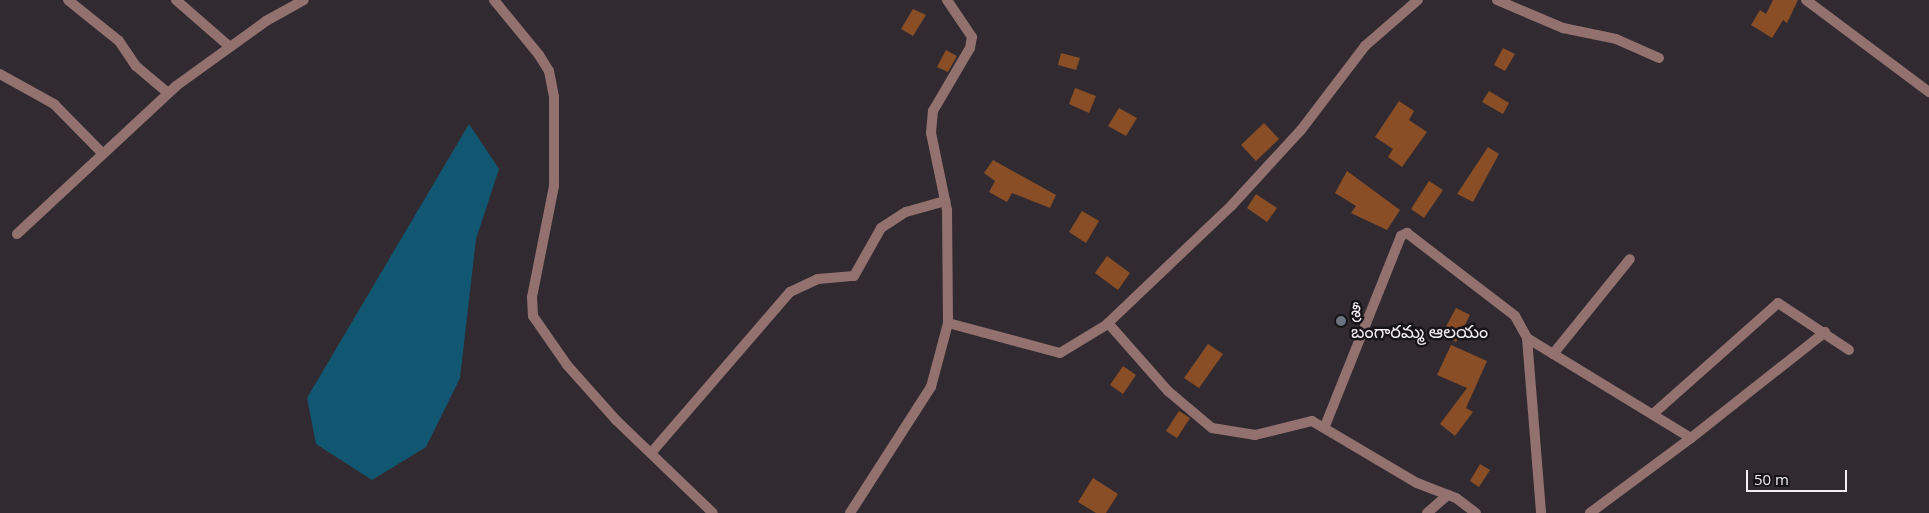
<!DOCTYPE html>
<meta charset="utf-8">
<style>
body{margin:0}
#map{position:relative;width:1929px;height:513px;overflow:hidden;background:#312b31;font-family:"Open Sans","Noto Sans Telugu",sans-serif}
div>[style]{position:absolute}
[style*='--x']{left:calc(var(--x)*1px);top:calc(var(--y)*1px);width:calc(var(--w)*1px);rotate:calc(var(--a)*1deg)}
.water>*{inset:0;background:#115771}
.building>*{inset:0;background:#894e25}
.minor>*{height:10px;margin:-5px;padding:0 5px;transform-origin:5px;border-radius:5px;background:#93716f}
.tertiary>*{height:10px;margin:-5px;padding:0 5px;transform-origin:5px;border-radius:5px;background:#93716f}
.dots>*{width:14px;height:14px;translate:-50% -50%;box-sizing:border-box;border:2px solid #171417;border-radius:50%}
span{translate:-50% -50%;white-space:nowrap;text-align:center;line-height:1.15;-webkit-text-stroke:5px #171417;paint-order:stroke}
.poi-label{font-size:18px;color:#f2eef2}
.left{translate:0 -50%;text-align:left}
.scale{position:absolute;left:1746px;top:470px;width:101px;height:22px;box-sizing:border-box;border:2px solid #f2eef2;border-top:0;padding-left:6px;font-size:15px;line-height:18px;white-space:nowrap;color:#f2eef2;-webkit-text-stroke:4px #171417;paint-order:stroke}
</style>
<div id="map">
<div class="water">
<i style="clip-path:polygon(469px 124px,499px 169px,476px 239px,460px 378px,426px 447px,372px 480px,316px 444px,307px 398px)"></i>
</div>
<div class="building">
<i style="clip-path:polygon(1773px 0,1798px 0,1787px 23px,1783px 20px,1772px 38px,1751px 25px,1760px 10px,1766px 14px)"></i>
<i style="clip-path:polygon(913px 9px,926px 15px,913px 36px,901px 29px)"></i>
<i style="clip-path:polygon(1503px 48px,1515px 54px,1505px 71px,1494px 65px)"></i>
<i style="clip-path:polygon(946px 50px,957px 56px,948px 72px,937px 67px)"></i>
<i style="clip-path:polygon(1061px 53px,1080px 58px,1076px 70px,1058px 65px)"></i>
<i style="clip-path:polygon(1075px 88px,1096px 96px,1089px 113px,1069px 104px)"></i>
<i style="clip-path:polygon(1489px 91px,1509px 103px,1503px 114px,1482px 102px)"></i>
<i style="clip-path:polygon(1399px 101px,1414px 111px,1409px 120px,1427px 132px,1402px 167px,1388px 157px,1393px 149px,1375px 137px)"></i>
<i style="clip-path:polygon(1119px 108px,1137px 118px,1126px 136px,1108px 126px)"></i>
<i style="clip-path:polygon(1264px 123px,1279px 139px,1256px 161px,1241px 145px)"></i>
<i style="clip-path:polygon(1488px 147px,1499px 154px,1473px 202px,1457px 194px)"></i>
<i style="clip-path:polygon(993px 160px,1056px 195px,1050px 208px,1012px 193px,1007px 202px,989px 192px,995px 181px,984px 173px)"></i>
<i style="clip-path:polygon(1347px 171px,1400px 210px,1387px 230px,1351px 213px,1356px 206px,1335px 193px)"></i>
<i style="clip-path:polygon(1429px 181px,1443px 190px,1424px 218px,1411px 209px)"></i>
<i style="clip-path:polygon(1256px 194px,1277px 208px,1267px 222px,1247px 208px)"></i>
<i style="clip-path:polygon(1082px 211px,1099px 221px,1086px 243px,1069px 232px)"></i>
<i style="clip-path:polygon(1107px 256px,1130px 273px,1118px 290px,1095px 273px)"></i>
<i style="clip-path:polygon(1456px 308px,1470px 315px,1456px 342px,1442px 334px)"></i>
<i style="clip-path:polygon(1208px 344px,1223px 354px,1199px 388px,1184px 378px)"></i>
<i style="clip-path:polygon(1451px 345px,1487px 361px,1466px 408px,1473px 412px,1455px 436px,1440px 424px,1467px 388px,1437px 375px)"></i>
<i style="clip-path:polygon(1123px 366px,1136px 375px,1123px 394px,1110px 385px)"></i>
<i style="clip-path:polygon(1179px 411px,1190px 418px,1177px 438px,1166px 431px)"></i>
<i style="clip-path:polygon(1480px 464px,1490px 470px,1479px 487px,1470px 481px)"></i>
<i style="clip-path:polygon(1093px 478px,1118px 494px,1106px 513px,1096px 513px,1078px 502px)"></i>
</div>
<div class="minor">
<i style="--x:68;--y:0;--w:65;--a:38.8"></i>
<i style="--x:119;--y:41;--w:30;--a:56"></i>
<i style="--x:136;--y:66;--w:42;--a:40.2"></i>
<i style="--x:176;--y:0;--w:70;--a:41"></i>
<i style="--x:1497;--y:0;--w:72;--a:23"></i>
<i style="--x:1563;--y:28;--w:54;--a:11.7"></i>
<i style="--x:1616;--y:39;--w:47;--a:23.8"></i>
<i style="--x:1806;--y:0;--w:154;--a:36.8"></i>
<i style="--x:0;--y:74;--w:62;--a:29.1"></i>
<i style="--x:54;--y:104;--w:67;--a:45.6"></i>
<i style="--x:17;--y:234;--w:217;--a:-42.9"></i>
<i style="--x:176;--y:86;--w:111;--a:-35.8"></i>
<i style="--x:266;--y:21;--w:43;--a:-28.9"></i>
<i style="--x:948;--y:323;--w:116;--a:15"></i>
<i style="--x:1060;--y:353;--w:54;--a:-31.3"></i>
<i style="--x:1106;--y:325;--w:174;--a:-43.6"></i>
<i style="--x:1232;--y:205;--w:102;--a:-47.4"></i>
<i style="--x:1301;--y:130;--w:106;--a:-52.7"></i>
<i style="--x:1365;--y:46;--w:70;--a:-41"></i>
<i style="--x:1108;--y:323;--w:91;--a:48.6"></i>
<i style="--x:1168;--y:391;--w:57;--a:40.1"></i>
<i style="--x:1212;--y:428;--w:44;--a:9.2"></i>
<i style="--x:1255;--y:435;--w:59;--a:-13.8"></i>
<i style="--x:1312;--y:421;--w:122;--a:30.6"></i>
<i style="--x:1417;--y:483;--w:42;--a:21"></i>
<i style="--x:1456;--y:498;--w:25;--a:37"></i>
<i style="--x:1527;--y:338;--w:176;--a:85.4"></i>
<i style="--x:1553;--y:354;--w:122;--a:-51"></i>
<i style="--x:1653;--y:414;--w:167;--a:-41.6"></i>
<i style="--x:1778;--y:303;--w:85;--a:33.5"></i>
<i style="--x:1325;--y:426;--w:205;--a:-68.2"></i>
<i style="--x:1401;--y:236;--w:7;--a:-27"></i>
<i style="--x:1407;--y:233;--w:136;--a:37.5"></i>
<i style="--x:1515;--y:316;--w:25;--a:61"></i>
<i style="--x:1527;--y:338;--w:192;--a:31.4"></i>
<i style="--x:1691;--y:438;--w:126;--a:143.4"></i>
<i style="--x:1691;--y:438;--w:171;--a:-38.3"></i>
<i style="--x:651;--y:453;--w:213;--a:-49.2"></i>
<i style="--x:790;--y:292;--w:31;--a:-25"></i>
<i style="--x:818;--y:279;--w:36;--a:-5"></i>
<i style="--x:854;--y:276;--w:55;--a:-60.6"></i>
<i style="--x:881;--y:228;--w:30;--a:-33"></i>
<i style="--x:906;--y:212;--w:41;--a:-15.8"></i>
<i style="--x:850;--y:513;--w:150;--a:-57.3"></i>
<i style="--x:931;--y:387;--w:66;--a:-75.1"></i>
<i style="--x:948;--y:323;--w:113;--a:-90.5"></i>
<i style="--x:947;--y:210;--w:79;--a:-101.7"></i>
<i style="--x:931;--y:133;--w:22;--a:-85"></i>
<i style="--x:933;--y:111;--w:73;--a:-59.6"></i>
<i style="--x:970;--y:48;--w:11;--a:-80"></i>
<i style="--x:972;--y:37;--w:45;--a:-124"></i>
<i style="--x:1427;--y:513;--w:28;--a:-41"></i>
</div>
<div class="tertiary">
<i style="--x:494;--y:0;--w:71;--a:50.7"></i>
<i style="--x:539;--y:55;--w:19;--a:58"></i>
<i style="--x:549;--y:71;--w:26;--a:79"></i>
<i style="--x:554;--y:97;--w:89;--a:90"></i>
<i style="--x:554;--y:186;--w:113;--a:101.2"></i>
<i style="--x:532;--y:297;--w:19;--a:87"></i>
<i style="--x:533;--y:316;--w:60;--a:55.2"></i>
<i style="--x:567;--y:365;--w:74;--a:48.3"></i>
<i style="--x:616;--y:420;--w:134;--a:43.8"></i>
</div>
<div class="dots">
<i style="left:1341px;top:321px;background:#6b7280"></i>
</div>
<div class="poi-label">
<span class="left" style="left:1351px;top:321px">శ్రీ<br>బంగారమ్మ ఆలయం</span>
</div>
<div class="scale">50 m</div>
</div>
